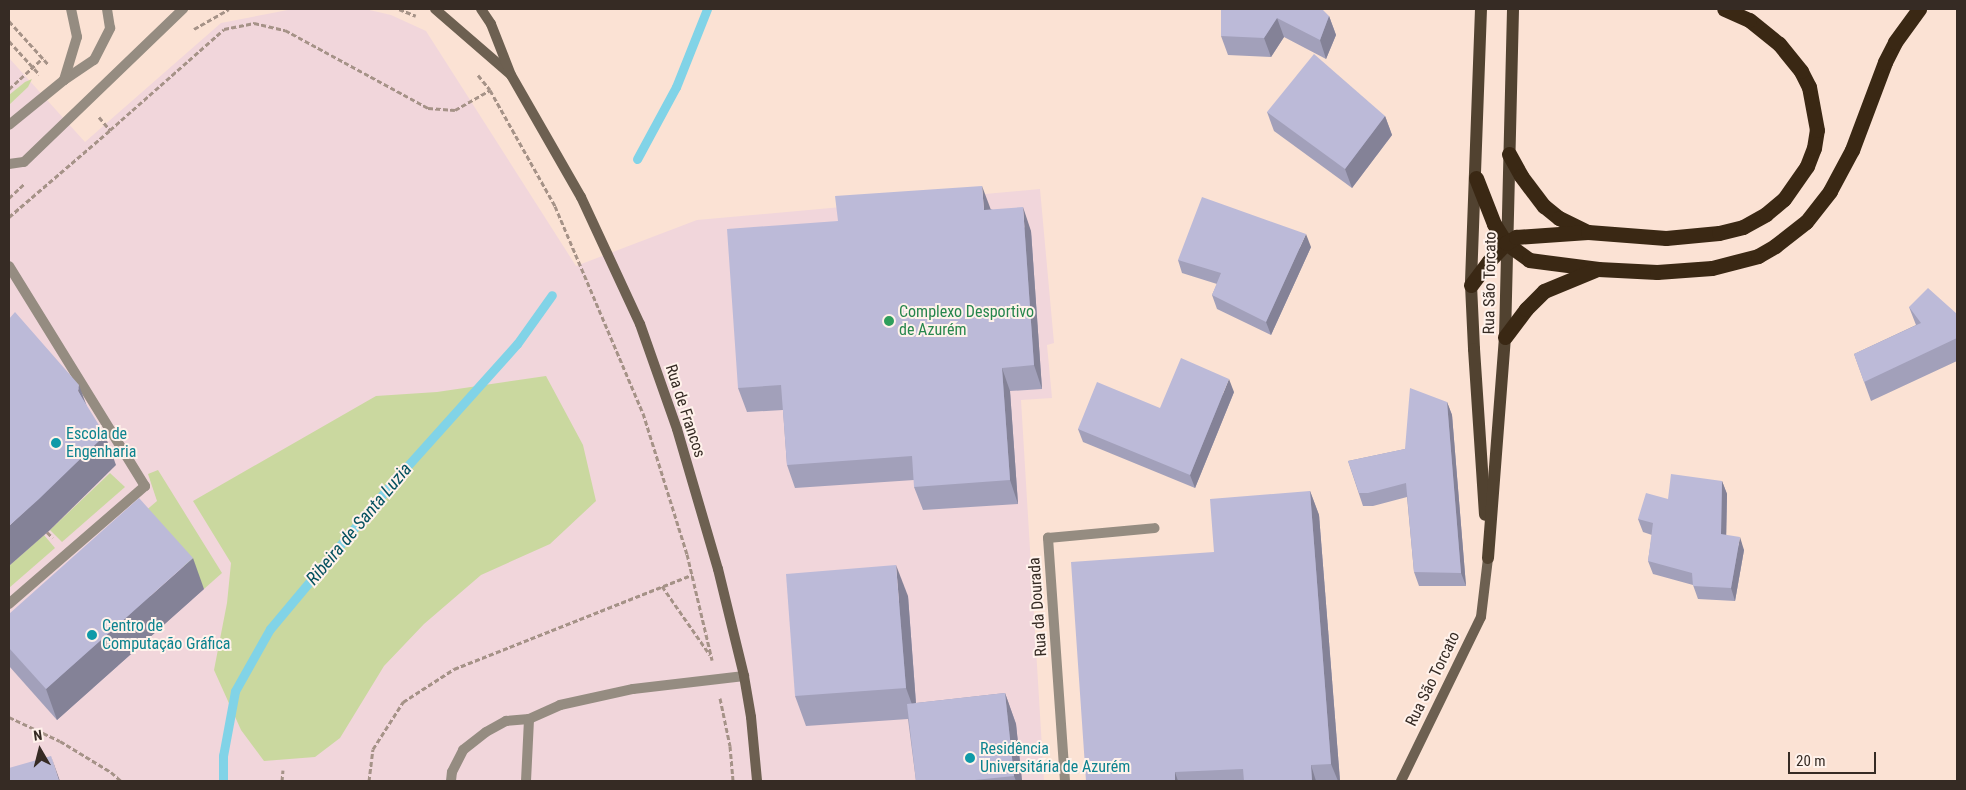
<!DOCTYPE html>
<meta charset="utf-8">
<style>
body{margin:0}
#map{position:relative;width:1966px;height:790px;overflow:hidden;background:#fbe2d4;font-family:"Roboto Condensed",sans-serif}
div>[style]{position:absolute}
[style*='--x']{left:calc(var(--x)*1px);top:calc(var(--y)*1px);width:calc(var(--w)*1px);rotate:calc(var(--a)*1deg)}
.education>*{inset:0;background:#f1d6db}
.green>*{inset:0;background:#cad89f}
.stream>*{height:9px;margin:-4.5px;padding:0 4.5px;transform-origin:4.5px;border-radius:4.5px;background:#81d3e7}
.path>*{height:3px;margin-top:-1.5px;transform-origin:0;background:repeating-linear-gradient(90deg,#a59287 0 5px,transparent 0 7.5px)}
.lane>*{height:10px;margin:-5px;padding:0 5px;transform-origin:5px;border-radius:5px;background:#958c81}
.street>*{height:10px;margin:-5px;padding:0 5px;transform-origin:5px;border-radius:5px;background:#958c81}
.secondary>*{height:10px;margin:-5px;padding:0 5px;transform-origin:5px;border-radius:5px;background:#6d6051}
.primary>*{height:12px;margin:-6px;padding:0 6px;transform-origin:6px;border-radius:6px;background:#514230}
.highway>*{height:15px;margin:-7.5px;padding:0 7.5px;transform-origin:7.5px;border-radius:7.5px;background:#3a2814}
.wall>*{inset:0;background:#a2a0ba}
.shaded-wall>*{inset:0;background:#848297}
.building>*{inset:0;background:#bcbad8}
.dots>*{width:14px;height:14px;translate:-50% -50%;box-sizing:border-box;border:2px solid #fff2eb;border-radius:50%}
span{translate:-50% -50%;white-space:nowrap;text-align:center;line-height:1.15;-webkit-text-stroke:4px #fff2eb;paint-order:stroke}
.street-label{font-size:16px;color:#362b24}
.leisure-label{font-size:16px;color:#27864d}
.left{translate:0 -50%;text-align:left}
.culture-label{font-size:16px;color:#0d838f}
.water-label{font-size:18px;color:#05515f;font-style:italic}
.frame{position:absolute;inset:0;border:10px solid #362b24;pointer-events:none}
.north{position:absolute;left:15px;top:725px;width:50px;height:50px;-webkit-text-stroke:4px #fff2eb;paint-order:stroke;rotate:352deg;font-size:14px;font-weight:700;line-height:20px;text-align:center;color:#362b24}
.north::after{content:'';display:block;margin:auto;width:18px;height:22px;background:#362b24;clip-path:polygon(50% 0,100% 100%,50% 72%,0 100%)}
.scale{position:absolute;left:1788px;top:752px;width:88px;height:22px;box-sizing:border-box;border:2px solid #362b24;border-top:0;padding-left:6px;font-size:15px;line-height:18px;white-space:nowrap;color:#362b24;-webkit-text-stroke:4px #fff2eb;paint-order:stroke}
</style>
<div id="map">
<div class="education">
<i style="clip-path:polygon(293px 9px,365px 9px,391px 15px,426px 31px,576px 266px,697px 220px,1040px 189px,1054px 343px,1047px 345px,1052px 398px,1021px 400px,1044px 781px,9px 781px,9px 58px,85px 142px,221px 23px)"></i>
</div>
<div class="green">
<i style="clip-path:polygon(32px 79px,28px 87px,9px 105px,9px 95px,25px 82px)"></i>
<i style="clip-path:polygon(546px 376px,583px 445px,596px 501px,550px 544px,481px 575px,424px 624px,384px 666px,340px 738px,315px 757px,264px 761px,241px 730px,214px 670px,227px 603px,231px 563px,193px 501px,376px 396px,437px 392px)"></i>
<i style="clip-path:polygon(158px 470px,222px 573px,204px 589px,150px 529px,81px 566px,157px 501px,148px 474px)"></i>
<i style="clip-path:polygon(110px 473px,125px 487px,62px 542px,50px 530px)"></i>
<i style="clip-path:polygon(44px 535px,55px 548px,9px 588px,9px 566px)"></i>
</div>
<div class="stream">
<i style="--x:637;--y:159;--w:82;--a:-61.6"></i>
<i style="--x:676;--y:87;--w:84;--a:-68.3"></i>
<i style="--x:223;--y:781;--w:25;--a:-90"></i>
<i style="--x:223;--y:756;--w:66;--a:-79.5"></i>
<i style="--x:235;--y:691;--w:71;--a:-60.6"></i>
<i style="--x:270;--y:629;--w:192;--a:-50.1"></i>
<i style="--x:393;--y:482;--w:186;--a:-48.1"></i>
<i style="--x:517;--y:344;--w:60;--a:-54.5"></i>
</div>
<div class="path">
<i style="--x:399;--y:9;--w:18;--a:22"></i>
<i style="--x:9;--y:21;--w:58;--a:47.8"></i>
<i style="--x:194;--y:29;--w:40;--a:-29.7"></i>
<i style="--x:9;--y:41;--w:45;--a:47.7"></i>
<i style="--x:478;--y:75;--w:19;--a:51"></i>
<i style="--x:490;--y:90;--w:133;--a:60.7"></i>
<i style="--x:555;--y:206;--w:225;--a:67"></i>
<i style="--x:643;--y:413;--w:148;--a:72.7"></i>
<i style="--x:687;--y:554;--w:109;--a:76.7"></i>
<i style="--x:9;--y:89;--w:46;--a:-42.4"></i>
<i style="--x:99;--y:117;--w:17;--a:50"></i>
<i style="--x:110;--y:130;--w:152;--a:-41.5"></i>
<i style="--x:224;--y:29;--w:31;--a:-11"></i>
<i style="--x:254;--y:23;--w:32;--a:13"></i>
<i style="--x:285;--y:30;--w:163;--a:28.6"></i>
<i style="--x:428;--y:108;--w:27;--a:4"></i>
<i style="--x:455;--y:110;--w:40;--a:-29.7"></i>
<i style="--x:9;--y:198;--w:22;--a:-43"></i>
<i style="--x:9;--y:217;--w:133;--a:-40.7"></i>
<i style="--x:47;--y:532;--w:8;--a:45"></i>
<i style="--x:662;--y:586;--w:84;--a:55.2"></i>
<i style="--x:720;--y:698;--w:49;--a:78.2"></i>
<i style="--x:730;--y:746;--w:35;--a:85"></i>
<i style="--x:9;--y:717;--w:56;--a:25.2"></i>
<i style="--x:60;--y:741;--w:60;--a:31.3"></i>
<i style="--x:111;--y:772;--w:13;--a:42"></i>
<i style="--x:282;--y:781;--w:11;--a:-85"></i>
<i style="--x:369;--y:781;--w:32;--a:-83"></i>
<i style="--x:373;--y:749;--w:56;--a:-57.4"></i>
<i style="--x:403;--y:702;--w:61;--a:-32.9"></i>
<i style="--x:454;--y:669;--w:256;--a:-21.6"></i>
</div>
<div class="lane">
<i style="--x:451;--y:781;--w:9;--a:-84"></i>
<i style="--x:452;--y:772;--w:25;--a:-63"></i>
<i style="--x:463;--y:750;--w:29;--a:-38"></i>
<i style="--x:486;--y:732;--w:23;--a:-29"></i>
<i style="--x:506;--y:721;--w:23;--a:-5"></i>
<i style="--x:529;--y:719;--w:34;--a:-24"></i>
<i style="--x:560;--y:705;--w:75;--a:-12.4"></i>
<i style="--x:633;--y:689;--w:112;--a:-6.7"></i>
<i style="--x:526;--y:781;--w:62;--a:-87.2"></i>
</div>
<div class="street">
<i style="--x:64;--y:80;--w:36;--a:-34"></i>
<i style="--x:94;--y:60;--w:36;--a:-63"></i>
<i style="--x:110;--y:28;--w:19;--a:-99"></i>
<i style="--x:9;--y:125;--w:71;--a:-39.3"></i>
<i style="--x:64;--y:80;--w:45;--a:-73.2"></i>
<i style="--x:77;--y:37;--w:29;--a:-102"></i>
<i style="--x:9;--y:164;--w:15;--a:-8"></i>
<i style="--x:24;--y:162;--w:221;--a:-43.9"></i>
<i style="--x:9;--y:266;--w:259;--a:58.3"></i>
<i style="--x:145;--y:486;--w:180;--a:139.1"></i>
<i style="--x:1065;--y:781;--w:244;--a:-94"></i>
<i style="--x:1048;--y:538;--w:107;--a:-5.3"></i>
</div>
<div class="secondary">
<i style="--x:435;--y:9;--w:98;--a:40.9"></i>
<i style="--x:481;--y:9;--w:18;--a:56"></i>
<i style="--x:491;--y:24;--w:55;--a:68.6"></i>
<i style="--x:511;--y:75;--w:141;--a:60.2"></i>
<i style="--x:581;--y:197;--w:140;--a:65.1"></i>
<i style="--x:640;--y:324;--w:111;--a:70.6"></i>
<i style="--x:677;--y:429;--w:146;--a:73.7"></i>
<i style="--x:718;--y:569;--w:110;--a:76.3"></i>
<i style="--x:744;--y:676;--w:42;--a:80.3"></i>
<i style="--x:751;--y:717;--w:64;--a:84.6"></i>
<i style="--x:1401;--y:781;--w:182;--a:-64"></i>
<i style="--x:1481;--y:617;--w:59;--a:-83.2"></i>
</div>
<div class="primary">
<i style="--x:1481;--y:9;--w:276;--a:92.1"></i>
<i style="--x:1471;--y:285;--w:64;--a:87.3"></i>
<i style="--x:1474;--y:349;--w:166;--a:86.2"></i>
<i style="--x:1488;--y:558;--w:222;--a:-85.6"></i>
<i style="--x:1505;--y:337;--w:328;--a:-88.6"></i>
</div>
<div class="highway">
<i style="--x:1509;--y:154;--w:25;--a:61"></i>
<i style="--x:1521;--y:176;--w:38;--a:53"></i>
<i style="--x:1544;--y:206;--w:19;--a:39"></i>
<i style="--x:1559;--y:218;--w:30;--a:26"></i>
<i style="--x:1476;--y:178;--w:49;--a:68.6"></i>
<i style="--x:1494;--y:224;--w:22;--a:58"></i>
<i style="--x:1506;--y:243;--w:29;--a:36"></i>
<i style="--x:1529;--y:260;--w:70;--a:7.4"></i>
<i style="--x:1598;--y:269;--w:59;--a:2.9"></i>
<i style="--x:1657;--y:272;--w:55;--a:-4.2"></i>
<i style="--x:1712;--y:268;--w:48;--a:-14.6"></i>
<i style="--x:1758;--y:256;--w:20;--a:-30"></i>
<i style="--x:1775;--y:246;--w:39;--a:-38"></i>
<i style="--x:1806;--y:222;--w:39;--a:-52"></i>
<i style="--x:1830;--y:191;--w:47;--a:-61.8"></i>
<i style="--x:1852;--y:150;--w:94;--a:-69.4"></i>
<i style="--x:1885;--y:62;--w:22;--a:-63"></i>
<i style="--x:1895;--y:42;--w:41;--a:-54"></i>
<i style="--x:1471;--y:285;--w:30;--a:-53"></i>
<i style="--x:1489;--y:261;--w:25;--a:-47"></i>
<i style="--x:1506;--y:243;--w:12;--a:-31"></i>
<i style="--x:1516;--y:237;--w:72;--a:-4"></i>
<i style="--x:1588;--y:232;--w:78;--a:4.4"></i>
<i style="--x:1666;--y:238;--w:53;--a:-5.4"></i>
<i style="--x:1719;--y:233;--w:25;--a:-14"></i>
<i style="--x:1743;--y:227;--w:26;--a:-29"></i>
<i style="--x:1766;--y:214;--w:23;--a:-40"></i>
<i style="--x:1784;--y:199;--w:40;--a:-55.1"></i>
<i style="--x:1807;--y:166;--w:19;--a:-69"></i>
<i style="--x:1814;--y:148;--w:18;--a:-81"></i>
<i style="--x:1817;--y:130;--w:44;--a:-100.5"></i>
<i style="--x:1809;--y:87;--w:18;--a:-117"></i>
<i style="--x:1801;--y:71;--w:35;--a:-129"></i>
<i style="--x:1779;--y:44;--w:38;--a:-141"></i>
<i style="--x:1749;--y:20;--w:27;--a:-156"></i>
<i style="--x:1505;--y:337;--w:35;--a:-53"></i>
<i style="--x:1526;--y:309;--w:25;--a:-45"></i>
<i style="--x:1544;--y:291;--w:55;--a:-22.4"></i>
</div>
<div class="wall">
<i style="clip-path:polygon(1221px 9px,1329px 16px,1336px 35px,1326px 59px,1284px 37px,1271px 57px,1228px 55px,1221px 36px)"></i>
<i style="clip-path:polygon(1267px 112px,1385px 116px,1392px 135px,1352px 188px,1274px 131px)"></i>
<i style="clip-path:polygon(991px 209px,1031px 231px,1042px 389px,1010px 391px,1018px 504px,923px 510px,914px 487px,914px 480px,795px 488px,787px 465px,783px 410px,747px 412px,738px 388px,838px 221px)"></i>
<i style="clip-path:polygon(1311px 247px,1271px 335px,1217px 309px,1212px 295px,1217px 284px,1182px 273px,1178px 260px)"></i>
<i style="clip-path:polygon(1909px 307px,1957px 314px,1957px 361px,1871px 401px,1854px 354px,1916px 325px)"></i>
<i style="clip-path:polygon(1234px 392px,1195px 488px,1083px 442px,1078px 429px,1160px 408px)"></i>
<i style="clip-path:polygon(1447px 402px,1452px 415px,1466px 586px,1419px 586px,1414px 572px,1407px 497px,1373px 506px,1363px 506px,1348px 461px,1405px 449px)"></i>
<i style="clip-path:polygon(1722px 481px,1727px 494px,1726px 535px,1744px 550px,1735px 601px,1698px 599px,1693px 585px,1653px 574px,1648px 561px,1652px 535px,1643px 532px,1638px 519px)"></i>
<i style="clip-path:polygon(1310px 491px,1319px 515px,1340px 781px,1086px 781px,1214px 552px)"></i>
<i style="clip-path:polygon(204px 589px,57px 720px,9px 666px,9px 614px)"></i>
<i style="clip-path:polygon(908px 596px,916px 703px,1005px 693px,1016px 724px,1022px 781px,916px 781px,908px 719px,806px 726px,795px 696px)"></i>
</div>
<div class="shaded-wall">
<i style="clip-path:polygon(1329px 16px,1336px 35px,1326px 59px,1320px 40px)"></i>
<i style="clip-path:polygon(1277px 18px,1284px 37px,1271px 57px,1264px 38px)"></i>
<i style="clip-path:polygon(1385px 116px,1392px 135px,1352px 188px,1345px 169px)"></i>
<i style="clip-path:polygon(982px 186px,991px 210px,984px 210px)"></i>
<i style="clip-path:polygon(1023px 207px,1031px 231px,1042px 389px,1034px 365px)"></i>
<i style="clip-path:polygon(1306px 234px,1311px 247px,1271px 335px,1266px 322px)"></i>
<i style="clip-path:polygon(1002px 368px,1010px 391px,1018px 504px,1010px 480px)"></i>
<i style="clip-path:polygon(1229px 379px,1234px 392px,1195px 488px,1190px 475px)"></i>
<i style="clip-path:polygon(79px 385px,90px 415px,78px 391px)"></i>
<i style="clip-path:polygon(1447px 402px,1452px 415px,1466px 586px,1461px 573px)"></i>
<i style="clip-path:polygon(105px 435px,116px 465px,50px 530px,9px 566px,9px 526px)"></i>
<i style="clip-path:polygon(1722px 481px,1727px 494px,1726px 548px,1721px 534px)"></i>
<i style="clip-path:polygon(1310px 491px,1319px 515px,1340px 781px,1338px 781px,1331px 764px)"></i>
<i style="clip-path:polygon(1740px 537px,1744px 550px,1735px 601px,1731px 588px)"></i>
<i style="clip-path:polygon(193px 558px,204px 589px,57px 720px,46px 689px)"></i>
<i style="clip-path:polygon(896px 565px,908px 596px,917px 718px,906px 688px)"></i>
<i style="clip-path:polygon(1005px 693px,1016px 724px,1022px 781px,1016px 781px,1014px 776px)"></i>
<i style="clip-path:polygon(51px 756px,60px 781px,59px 781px)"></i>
<i style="clip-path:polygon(1311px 765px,1316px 781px,1312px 781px)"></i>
<i style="clip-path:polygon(1175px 772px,1178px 781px,1175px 781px)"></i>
</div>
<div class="building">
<i style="clip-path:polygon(1221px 9px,1322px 9px,1329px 16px,1320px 40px,1277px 18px,1264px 38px,1221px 36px)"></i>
<i style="clip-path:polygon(1314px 54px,1385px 116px,1345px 169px,1267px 112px)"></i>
<i style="clip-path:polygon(982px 186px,984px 210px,1023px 207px,1034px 365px,1002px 368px,1010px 480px,914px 487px,912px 456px,787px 465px,781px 385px,738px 388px,727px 229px,838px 221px,835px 196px)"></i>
<i style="clip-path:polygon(1202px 197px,1306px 234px,1266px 322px,1212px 295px,1221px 273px,1178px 260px)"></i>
<i style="clip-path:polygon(1928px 288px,1957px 314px,1957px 338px,1864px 382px,1854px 354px,1921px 323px,1909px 307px)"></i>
<i style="clip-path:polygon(15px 312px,79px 385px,78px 391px,105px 435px,39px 499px,9px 526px,9px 319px)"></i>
<i style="clip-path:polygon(1181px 358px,1229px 379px,1190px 475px,1078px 429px,1097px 382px,1160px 408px)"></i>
<i style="clip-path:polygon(1410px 388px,1447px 402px,1461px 573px,1414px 572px,1406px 483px,1368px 493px,1359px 493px,1348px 461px,1405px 449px)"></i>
<i style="clip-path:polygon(1671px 474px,1722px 481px,1721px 534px,1740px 537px,1731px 588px,1693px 586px,1692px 573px,1648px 561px,1653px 523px,1638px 519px,1646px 493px,1668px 499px)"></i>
<i style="clip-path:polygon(1310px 491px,1331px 764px,1311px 765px,1312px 781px,1244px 781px,1243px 769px,1175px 772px,1175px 781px,1086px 781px,1071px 562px,1214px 552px,1210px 499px)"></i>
<i style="clip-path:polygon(139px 498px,193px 558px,46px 689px,9px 648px,9px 614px)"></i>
<i style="clip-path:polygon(896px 565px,906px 688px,795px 696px,786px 574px)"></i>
<i style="clip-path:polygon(1005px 693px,1014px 776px,965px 781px,916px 781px,907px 704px)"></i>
<i style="clip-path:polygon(51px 756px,59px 781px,9px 781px,9px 768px)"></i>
</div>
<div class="dots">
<i style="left:889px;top:321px;background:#2e9e5b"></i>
<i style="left:56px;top:443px;background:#0f9aa8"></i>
<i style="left:92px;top:635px;background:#0f9aa8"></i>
<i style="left:970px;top:758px;background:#0f9aa8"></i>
</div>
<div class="street-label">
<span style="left:1490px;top:283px;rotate:-89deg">Rua São Torcato</span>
<span style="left:685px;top:411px;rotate:72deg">Rua de Francos</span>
<span style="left:1038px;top:607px;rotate:-94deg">Rua da Dourada</span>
<span style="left:1433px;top:679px;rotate:-64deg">Rua São Torcato</span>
</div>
<div class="leisure-label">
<span class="left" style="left:899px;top:321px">Complexo Desportivo<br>de Azurém</span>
</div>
<div class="culture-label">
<span class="left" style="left:66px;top:443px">Escola de<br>Engenharia</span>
<span class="left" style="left:102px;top:635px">Centro de<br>Computação Gráfica</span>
<span class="left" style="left:980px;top:758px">Residência<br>Universitária de Azurém</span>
</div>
<div class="water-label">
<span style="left:359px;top:524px;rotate:-50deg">Ribeira de Santa Luzia</span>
</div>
<div class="frame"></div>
<div class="north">N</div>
<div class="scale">20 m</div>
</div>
